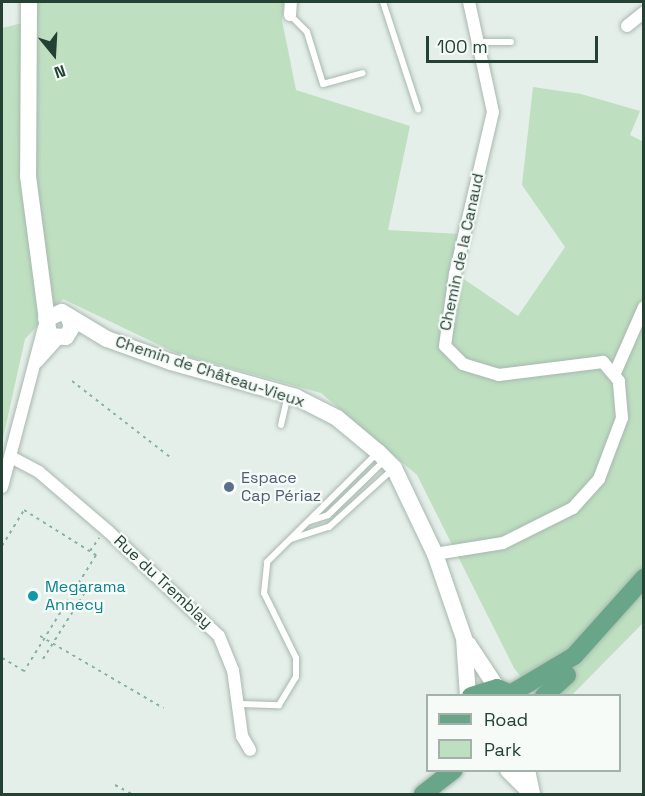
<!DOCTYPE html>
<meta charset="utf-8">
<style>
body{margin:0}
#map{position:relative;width:645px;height:796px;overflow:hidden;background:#e5efe9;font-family:"Space Grotesk",sans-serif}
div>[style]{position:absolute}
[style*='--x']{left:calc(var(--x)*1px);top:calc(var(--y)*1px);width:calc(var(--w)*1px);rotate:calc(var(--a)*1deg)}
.green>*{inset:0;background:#bee0c0}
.path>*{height:2px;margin-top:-1px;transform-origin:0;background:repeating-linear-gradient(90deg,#85b39b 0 3px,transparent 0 7.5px)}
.roads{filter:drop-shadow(0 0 2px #a7b8af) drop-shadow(0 0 2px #a7b8af)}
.lane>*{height:6px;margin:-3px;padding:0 3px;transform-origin:3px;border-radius:3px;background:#fff}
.street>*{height:12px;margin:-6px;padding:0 6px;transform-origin:6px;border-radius:6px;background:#fff}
.secondary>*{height:16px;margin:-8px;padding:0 8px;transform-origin:8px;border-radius:8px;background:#fff}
.primary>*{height:18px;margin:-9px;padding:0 9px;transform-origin:9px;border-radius:9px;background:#69a589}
.dots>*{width:16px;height:16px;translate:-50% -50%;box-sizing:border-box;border:3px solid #f6fbf8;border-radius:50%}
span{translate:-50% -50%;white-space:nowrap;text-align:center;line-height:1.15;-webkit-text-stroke:4.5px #f6fbf8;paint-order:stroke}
.street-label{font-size:16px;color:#244233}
.service-label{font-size:16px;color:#4e5e75}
.left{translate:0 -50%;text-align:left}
.culture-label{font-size:16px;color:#0d838f}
.frame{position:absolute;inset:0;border:3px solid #244233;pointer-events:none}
.legend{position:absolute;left:426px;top:694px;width:195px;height:78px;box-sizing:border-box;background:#f6fbf8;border:2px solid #a2b1a9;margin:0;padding:8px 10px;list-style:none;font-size:18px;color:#244233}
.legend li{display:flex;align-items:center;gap:12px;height:30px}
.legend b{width:30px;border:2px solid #a2b1a9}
.north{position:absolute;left:24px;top:24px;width:60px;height:60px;-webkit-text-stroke:4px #f6fbf8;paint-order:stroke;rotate:162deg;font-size:16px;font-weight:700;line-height:24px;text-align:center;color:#244233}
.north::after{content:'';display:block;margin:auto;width:21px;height:27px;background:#244233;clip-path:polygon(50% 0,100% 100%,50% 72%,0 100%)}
.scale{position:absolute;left:426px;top:36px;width:172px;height:27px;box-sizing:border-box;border:3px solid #244233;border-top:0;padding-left:8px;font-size:18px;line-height:21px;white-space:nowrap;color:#244233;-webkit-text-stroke:4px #f6fbf8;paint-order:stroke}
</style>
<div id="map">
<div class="green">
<i style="clip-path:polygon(36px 2px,284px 2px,282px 20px,296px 90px,410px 126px,388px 230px,460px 234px,449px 269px,518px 316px,565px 247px,522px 185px,533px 87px,581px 94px,640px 111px,630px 135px,644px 142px,643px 623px,572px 695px,535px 695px,514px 668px,417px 475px,321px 393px,176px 353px,63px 299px,25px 339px,2px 443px,2px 28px,35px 20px)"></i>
</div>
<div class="path">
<i style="--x:72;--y:381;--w:124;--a:37.8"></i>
<i style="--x:2;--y:546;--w:42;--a:-58.6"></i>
<i style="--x:24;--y:510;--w:85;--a:32"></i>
<i style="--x:96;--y:555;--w:137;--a:121.8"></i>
<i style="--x:24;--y:671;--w:26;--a:-149"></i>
<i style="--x:90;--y:551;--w:16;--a:-55"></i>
<i style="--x:40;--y:636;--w:143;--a:30.3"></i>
<i style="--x:43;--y:659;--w:89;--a:-57.9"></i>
<i style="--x:115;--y:785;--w:19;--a:28"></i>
</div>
<div class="roads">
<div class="lane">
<i style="--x:383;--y:2;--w:113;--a:71.9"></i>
<i style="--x:290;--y:15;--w:24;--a:45"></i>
<i style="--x:307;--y:32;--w:54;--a:72.9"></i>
<i style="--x:323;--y:84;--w:41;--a:-15.4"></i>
<i style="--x:478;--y:42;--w:33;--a:0"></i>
<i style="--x:281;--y:425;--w:31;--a:-77"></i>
<i style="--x:310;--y:521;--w:19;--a:-18"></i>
<i style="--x:328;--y:515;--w:79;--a:-44"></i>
<i style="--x:291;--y:539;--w:40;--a:-18"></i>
<i style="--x:329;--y:527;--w:88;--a:-42.2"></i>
<i style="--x:241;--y:704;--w:38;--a:2"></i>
<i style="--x:279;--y:705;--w:33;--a:-59"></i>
<i style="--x:296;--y:677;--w:19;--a:-90"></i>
<i style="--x:296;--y:658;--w:72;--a:-116.2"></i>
<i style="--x:264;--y:593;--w:31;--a:-84"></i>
<i style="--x:267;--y:562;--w:155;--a:-44.7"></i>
</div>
<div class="street">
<i style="--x:290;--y:15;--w:13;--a:-86"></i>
<i style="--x:627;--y:26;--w:22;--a:-39"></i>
<i style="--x:37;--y:362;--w:31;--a:-48"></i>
<i style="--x:615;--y:373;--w:72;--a:-66.3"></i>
<i style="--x:11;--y:457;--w:32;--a:28"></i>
<i style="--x:39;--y:472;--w:92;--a:40.6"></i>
<i style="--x:109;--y:532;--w:151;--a:43.4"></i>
<i style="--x:219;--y:636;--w:37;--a:68"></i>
<i style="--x:233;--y:670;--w:67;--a:82.2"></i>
<i style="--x:242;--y:736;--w:16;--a:60"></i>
<i style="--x:2;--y:487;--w:165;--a:-75.3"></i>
<i style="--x:435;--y:554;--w:69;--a:-9.2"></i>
<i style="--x:503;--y:543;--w:78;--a:-26.6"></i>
<i style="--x:573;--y:508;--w:39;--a:-48"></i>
<i style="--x:599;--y:479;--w:65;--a:-69.3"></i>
<i style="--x:622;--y:418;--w:37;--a:-95"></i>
<i style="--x:619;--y:381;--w:25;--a:-130"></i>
<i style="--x:603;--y:362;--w:105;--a:172.9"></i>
<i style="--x:499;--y:375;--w:38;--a:-163"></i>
<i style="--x:463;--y:364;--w:25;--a:-135"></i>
<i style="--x:445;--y:346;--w:73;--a:-82.1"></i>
<i style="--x:455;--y:274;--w:166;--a:-76.8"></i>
<i style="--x:493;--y:112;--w:113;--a:-102.3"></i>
</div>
<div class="secondary">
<i style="--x:29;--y:2;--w:174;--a:90.3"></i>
<i style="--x:28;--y:176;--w:161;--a:82.5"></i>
<i style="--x:49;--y:336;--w:17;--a:3"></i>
<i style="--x:66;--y:337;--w:12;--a:-59"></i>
<i style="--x:72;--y:327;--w:12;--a:-110"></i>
<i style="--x:46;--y:319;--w:17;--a:-24"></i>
<i style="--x:62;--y:312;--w:52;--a:31"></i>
<i style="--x:107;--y:339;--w:68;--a:19.8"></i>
<i style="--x:171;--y:362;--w:130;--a:15.6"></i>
<i style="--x:296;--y:397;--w:46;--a:27.1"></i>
<i style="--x:337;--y:418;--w:53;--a:39.7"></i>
<i style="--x:378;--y:452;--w:23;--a:45"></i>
<i style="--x:394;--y:468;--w:95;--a:64.5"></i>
<i style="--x:435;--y:554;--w:89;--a:71"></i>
<i style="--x:464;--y:638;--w:58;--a:86.1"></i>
<i style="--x:468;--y:644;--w:53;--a:56.6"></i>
<i style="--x:508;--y:770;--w:34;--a:45"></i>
<i style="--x:527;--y:770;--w:25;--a:78"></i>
</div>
<div class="primary">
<i style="--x:512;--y:693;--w:72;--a:-30.8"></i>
<i style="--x:574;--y:656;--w:105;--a:-48.1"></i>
<i style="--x:471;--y:696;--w:27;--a:-17"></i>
<i style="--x:497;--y:688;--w:21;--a:23"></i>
<i style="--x:544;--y:696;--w:31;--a:-42"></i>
<i style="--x:423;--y:794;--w:39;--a:-38"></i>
</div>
</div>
<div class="dots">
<i style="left:229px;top:487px;background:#5c6f8a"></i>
<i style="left:33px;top:596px;background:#0f9aa8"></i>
</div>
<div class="street-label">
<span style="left:462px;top:252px;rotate:-78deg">Chemin de la Canaud</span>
<span style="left:210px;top:372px;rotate:18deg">Chemin de Château-Vieux</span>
<span style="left:163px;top:582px;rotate:43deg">Rue du Tremblay</span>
</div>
<div class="service-label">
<span class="left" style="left:241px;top:487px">Espace<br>Cap Périaz</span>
</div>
<div class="culture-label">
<span class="left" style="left:45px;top:596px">Megarama<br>Annecy</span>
</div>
<div class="frame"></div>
<ul class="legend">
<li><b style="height:8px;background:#69a589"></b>Road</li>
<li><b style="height:16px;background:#bee0c0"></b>Park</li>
</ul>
<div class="north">N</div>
<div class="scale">100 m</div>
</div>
